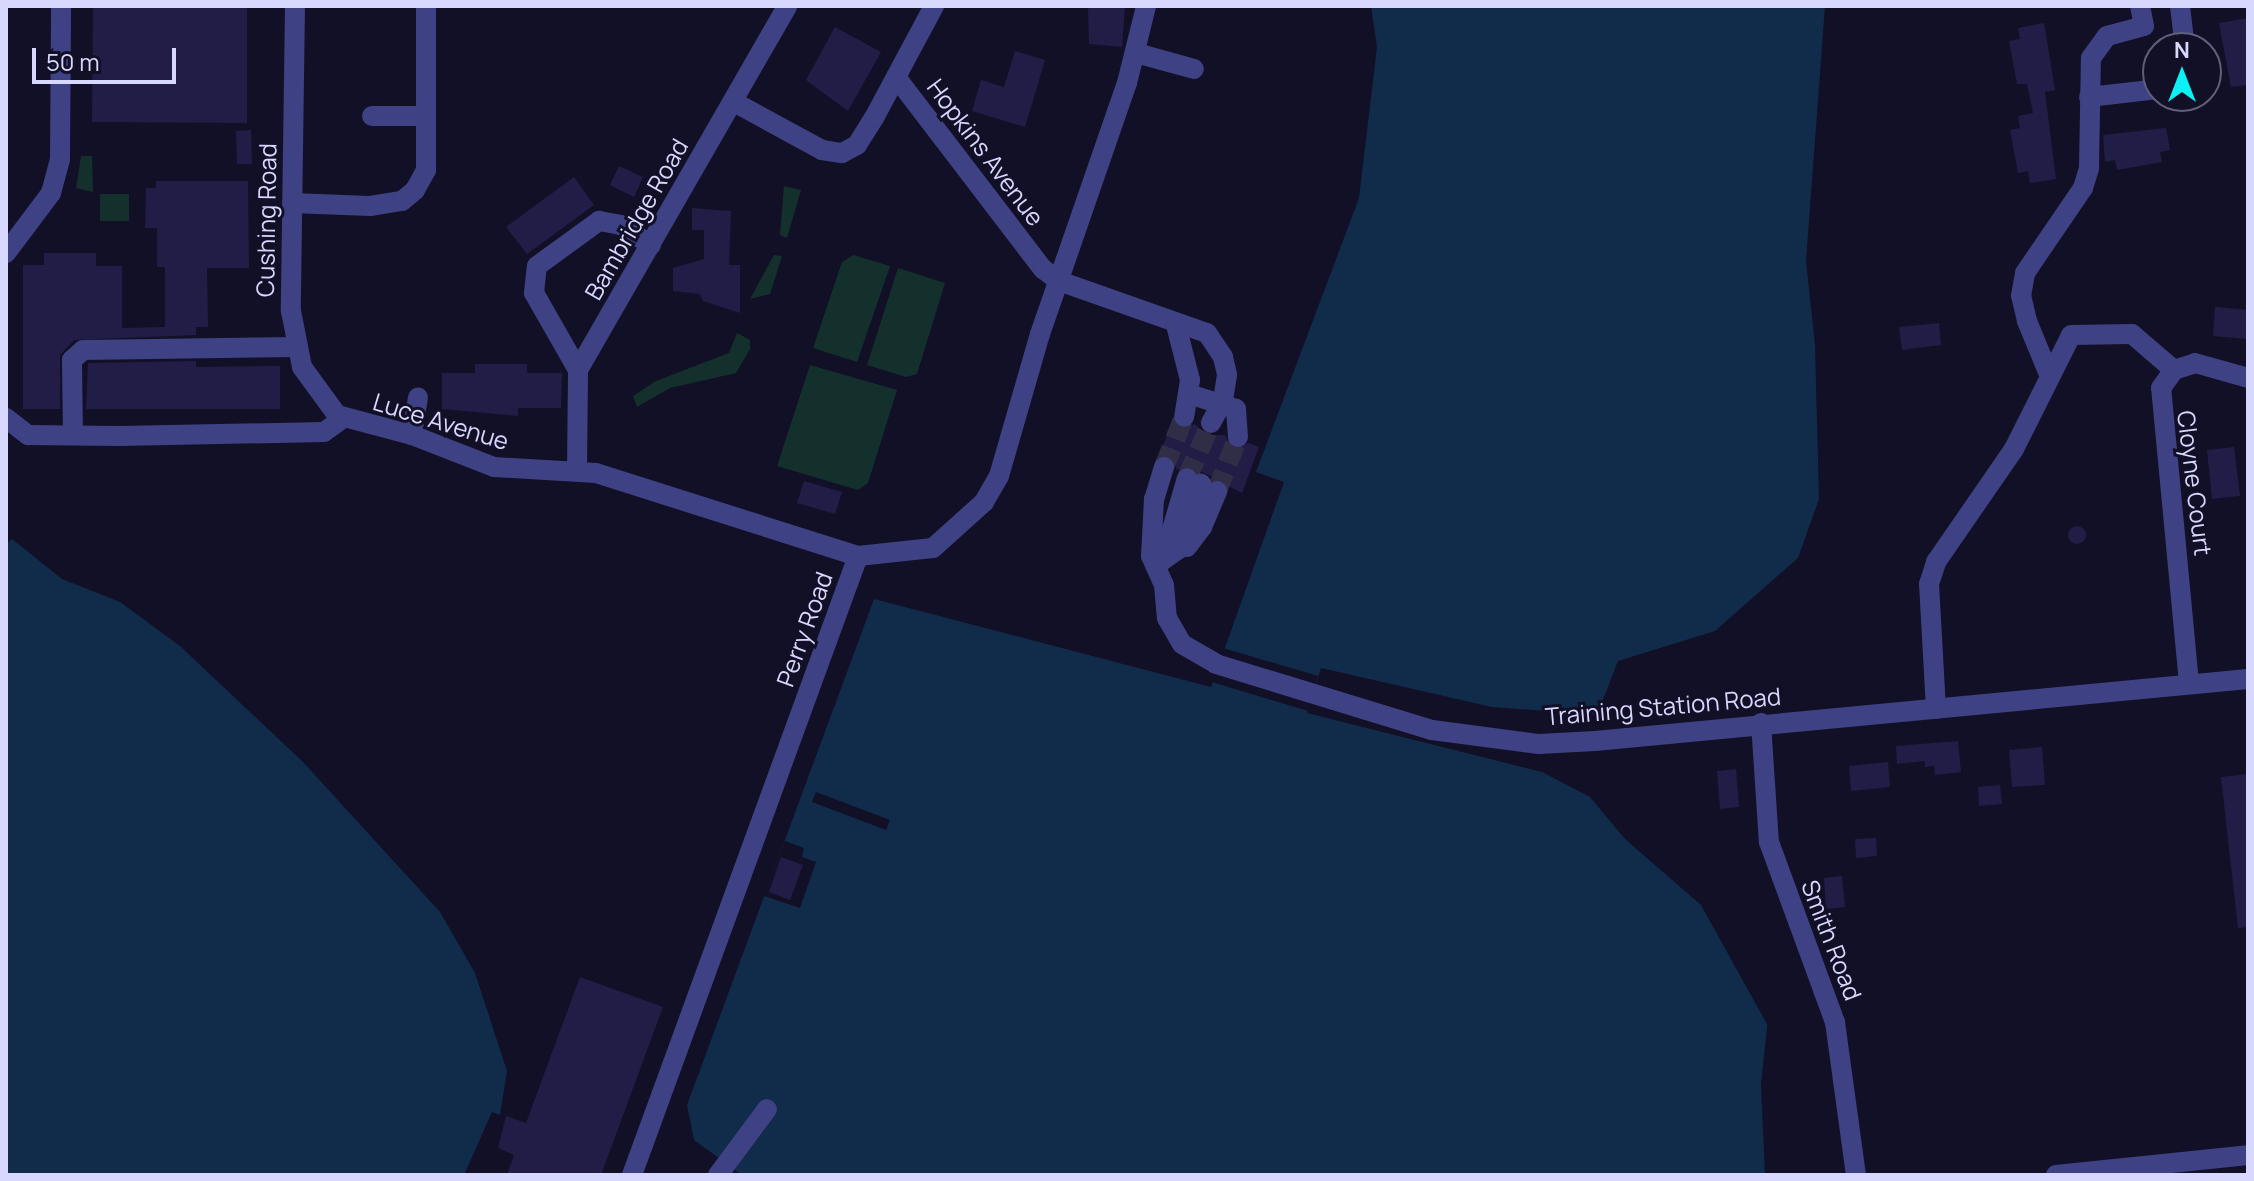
<!DOCTYPE html>
<style>
body{margin:0}
#map{position:relative;width:2254px;height:1181px;overflow:hidden;background:#121026;font-family:Manrope,sans-serif}
div>[style]{position:absolute}
[style*='--x']{left:calc(var(--x)*1px);top:calc(var(--y)*1px);width:calc(var(--w)*1px);rotate:calc(var(--a)*1deg)}
.green>*{inset:0;background:#14302c}
.water>*{inset:0;background:#112b4a}
.pier>*{inset:0;background:#121026}
.building>*{inset:0;background:#221d46}
.round{border-radius:50%}
.minor-tunnel>*{height:20px;margin-top:-10px;transform-origin:0;background:repeating-linear-gradient(90deg,#302e46 0 20px,transparent 0 30px)}
.minor>*{height:20px;margin:-10px;padding:0 10px;transform-origin:10px;border-radius:10px;background:#3e4183}
span{translate:-50% -50%;white-space:nowrap;text-align:center;line-height:1.15;-webkit-text-stroke:6px #121026;paint-order:stroke}
.street-label{font-size:24px;color:#d8d7fd}
.frame{position:absolute;inset:0;border:8px solid #d8d7fd;pointer-events:none}
.north{position:absolute;left:2142px;top:32px;width:80px;height:80px;box-sizing:border-box;background:#121026;border:2px solid #61607c;border-radius:50%;rotate:0deg;font-size:22px;font-weight:700;line-height:32px;text-align:center;color:#d8d7fd}
.north::after{content:'';display:block;margin:auto;width:28px;height:36px;background:#0cf2f4;clip-path:polygon(50% 0,100% 100%,50% 72%,0 100%)}
.scale{position:absolute;left:32px;top:48px;width:144px;height:36px;box-sizing:border-box;border:4px solid #d8d7fd;border-top:0;padding-left:10px;font-size:24px;line-height:28px;white-space:nowrap;color:#d8d7fd;-webkit-text-stroke:6px #121026;paint-order:stroke}
</style>
<div id="map">
<div class="green">
<i style="clip-path:polygon(81px 156px,92px 156px,93px 192px,76px 188px)"></i>
<i style="clip-path:polygon(784px 186px,801px 190px,787px 238px,780px 235px)"></i>
<i style="clip-path:polygon(100px 194px,129px 194px,129px 221px,100px 221px)"></i>
<i style="clip-path:polygon(774px 255px,782px 256px,770px 294px,750px 299px)"></i>
<i style="clip-path:polygon(853px 255px,890px 266px,857px 362px,813px 348px,842px 262px)"></i>
<i style="clip-path:polygon(898px 268px,945px 283px,917px 374px,906px 377px,867px 365px)"></i>
<i style="clip-path:polygon(737px 333px,750px 340px,750px 349px,736px 373px,670px 388px,637px 407px,633px 396px,656px 381px,729px 353px)"></i>
<i style="clip-path:polygon(810px 365px,897px 390px,868px 483px,858px 490px,777px 466px)"></i>
</div>
<div class="water">
<i style="clip-path:polygon(1371px 6px,1825px 6px,1806px 261px,1815px 345px,1819px 499px,1798px 558px,1715px 631px,1618px 661px,1602px 702px,1604px 715px,1492px 707px,1321px 668px,1307px 713px,1542px 772px,1590px 797px,1625px 839px,1701px 905px,1768px 1026px,1769px 1175px,742px 1175px,694px 1140px,687px 1105px,874px 599px,1211px 687px,1284px 482px,1256px 472px,1359px 198px,1377px 47px)"></i>
<i style="clip-path:polygon(12px 539px,62px 579px,120px 602px,180px 646px,303px 762px,440px 912px,475px 973px,507px 1071px,500px 1115px,492px 1112px,464px 1175px,6px 1175px,6px 544px)"></i>
</div>
<div class="pier">
<i style="clip-path:polygon(1223px 648px,1318px 676px,1308px 711px,1212px 682px)"></i>
<i style="clip-path:polygon(816px 792px,890px 820px,886px 830px,812px 802px)"></i>
<i style="clip-path:polygon(785px 841px,804px 848px,802px 857px,816px 862px,800px 908px,764px 896px)"></i>
<i style="clip-path:polygon(1768px 1018px,1772px 1026px,1773px 1175px,1765px 1175px,1761px 1084px)"></i>
</div>
<div class="building">
<i style="clip-path:polygon(93px 6px,247px 6px,247px 123px,92px 122px)"></i>
<i style="clip-path:polygon(1088px 6px,1125px 6px,1122px 47px,1089px 44px)"></i>
<i style="clip-path:polygon(2248px 18px,2248px 85px,2231px 87px,2219px 23px)"></i>
<i style="clip-path:polygon(2044px 23px,2055px 90px,2045px 92px,2056px 179px,2030px 183px,2028px 171px,2018px 173px,2010px 130px,2020px 128px,2018px 116px,2033px 113px,2027px 84px,2017px 84px,2009px 41px,2020px 39px,2018px 28px)"></i>
<i style="clip-path:polygon(835px 27px,881px 52px,848px 111px,806px 80px)"></i>
<i style="clip-path:polygon(1015px 51px,1045px 60px,1025px 127px,972px 111px,981px 80px,1004px 87px)"></i>
<i style="clip-path:polygon(2166px 128px,2170px 150px,2160px 152px,2162px 162px,2117px 170px,2115px 160px,2105px 162px,2103px 135px)"></i>
<i style="clip-path:polygon(251px 130px,252px 164px,237px 164px,236px 131px)"></i>
<i style="clip-path:polygon(619px 166px,643px 177px,634px 197px,610px 185px)"></i>
<i style="clip-path:polygon(574px 177px,594px 205px,527px 254px,506px 227px)"></i>
<i style="clip-path:polygon(156px 181px,248px 181px,249px 268px,207px 268px,208px 327px,196px 327px,196px 335px,74px 340px,60px 355px,60px 409px,23px 409px,23px 265px,44px 265px,44px 253px,96px 253px,96px 266px,122px 266px,122px 328px,165px 327px,165px 267px,157px 267px,157px 228px,145px 228px,146px 188px,156px 188px)"></i>
<i style="clip-path:polygon(692px 208px,731px 211px,729px 265px,740px 265px,740px 313px,703px 301px,700px 294px,673px 291px,673px 268px,704px 259px,704px 230px,692px 230px)"></i>
<i style="clip-path:polygon(2215px 307px,2248px 310px,2248px 339px,2213px 336px)"></i>
<i style="clip-path:polygon(1939px 323px,1941px 345px,1902px 350px,1899px 327px)"></i>
<i style="clip-path:polygon(196px 361px,196px 367px,280px 366px,280px 409px,86px 409px,88px 363px)"></i>
<i style="clip-path:polygon(475px 364px,527px 364px,527px 373px,562px 373px,561px 408px,518px 408px,518px 416px,442px 409px,442px 373px,475px 373px)"></i>
<i style="clip-path:polygon(1172px 421px,1181px 430px,1195px 424px,1206px 435px,1225px 435px,1233px 449px,1249px 443px,1259px 447px,1242px 493px,1191px 466px,1177px 470px,1173px 458px,1160px 455px)"></i>
<i style="clip-path:polygon(2234px 447px,2240px 496px,2212px 499px,2207px 450px)"></i>
<i style="clip-path:polygon(804px 481px,842px 492px,835px 514px,797px 503px)"></i>
<i class="round" style="left:2068px;top:526px;width:18px;height:18px"></i>
<i style="clip-path:polygon(1958px 741px,1961px 772px,1935px 775px,1934px 766px,1925px 767px,1925px 761px,1897px 764px,1896px 746px)"></i>
<i style="clip-path:polygon(2042px 747px,2045px 785px,2012px 787px,2009px 750px)"></i>
<i style="clip-path:polygon(1888px 762px,1890px 787px,1851px 791px,1849px 766px)"></i>
<i style="clip-path:polygon(1736px 769px,1739px 807px,1720px 809px,1717px 771px)"></i>
<i style="clip-path:polygon(2248px 774px,2248px 927px,2238px 928px,2221px 777px)"></i>
<i style="clip-path:polygon(2000px 785px,2002px 804px,1979px 806px,1978px 787px)"></i>
<i style="clip-path:polygon(1876px 838px,1877px 856px,1856px 858px,1855px 839px)"></i>
<i style="clip-path:polygon(781px 857px,803px 865px,790px 900px,769px 892px)"></i>
<i style="clip-path:polygon(1842px 876px,1845px 907px,1826px 909px,1824px 878px)"></i>
<i style="clip-path:polygon(580px 977px,663px 1007px,601px 1175px,507px 1175px,514px 1155px,498px 1148px,506px 1116px,526px 1123px)"></i>
</div>
<div class="minor-tunnel">
<i style="--x:1164;--y:467;--w:54;--a:-68.2"></i>
<i style="--x:1187;--y:478;--w:60;--a:-66.4"></i>
<i style="--x:1217;--y:491;--w:58;--a:-68.7"></i>
</div>
<div class="minor">
<i style="--x:295;--y:6;--w:305;--a:90.8"></i>
<i style="--x:291;--y:311;--w:57;--a:78.9"></i>
<i style="--x:302;--y:367;--w:59;--a:53.9"></i>
<i style="--x:337;--y:415;--w:78;--a:14.9"></i>
<i style="--x:412;--y:435;--w:88;--a:21.3"></i>
<i style="--x:494;--y:467;--w:102;--a:3.4"></i>
<i style="--x:596;--y:473;--w:275;--a:17.6"></i>
<i style="--x:858;--y:556;--w:75;--a:-6.1"></i>
<i style="--x:933;--y:548;--w:69;--a:-42"></i>
<i style="--x:984;--y:502;--w:30;--a:-60"></i>
<i style="--x:999;--y:476;--w:148;--a:-73.9"></i>
<i style="--x:1040;--y:334;--w:266;--a:-70.9"></i>
<i style="--x:1127;--y:83;--w:79;--a:-76.1"></i>
<i style="--x:2180;--y:6;--w:42;--a:83.2"></i>
<i style="--x:1136;--y:53;--w:60;--a:15.4"></i>
<i style="--x:896;--y:77;--w:242;--a:52.6"></i>
<i style="--x:1043;--y:269;--w:20;--a:37"></i>
<i style="--x:1059;--y:281;--w:157;--a:19.4"></i>
<i style="--x:1207;--y:333;--w:29;--a:56"></i>
<i style="--x:1223;--y:357;--w:18;--a:77"></i>
<i style="--x:1227;--y:375;--w:26;--a:99"></i>
<i style="--x:1223;--y:401;--w:25;--a:119"></i>
<i style="--x:2089;--y:97;--w:69;--a:-6.6"></i>
<i style="--x:734;--y:102;--w:100;--a:28.6"></i>
<i style="--x:822;--y:150;--w:20;--a:9"></i>
<i style="--x:842;--y:153;--w:17;--a:-28"></i>
<i style="--x:857;--y:145;--w:32;--a:-58"></i>
<i style="--x:874;--y:118;--w:127;--a:-61.8"></i>
<i style="--x:372;--y:116;--w:54;--a:0"></i>
<i style="--x:292;--y:203;--w:78;--a:2.2"></i>
<i style="--x:370;--y:206;--w:32;--a:-9"></i>
<i style="--x:402;--y:201;--w:17;--a:-40"></i>
<i style="--x:415;--y:190;--w:23;--a:-61"></i>
<i style="--x:426;--y:170;--w:164;--a:-90"></i>
<i style="--x:6;--y:253;--w:75;--a:-53.1"></i>
<i style="--x:51;--y:193;--w:35;--a:-75"></i>
<i style="--x:60;--y:159;--w:153;--a:-89.6"></i>
<i style="--x:1176;--y:325;--w:57;--a:75.7"></i>
<i style="--x:1190;--y:380;--w:37;--a:99"></i>
<i style="--x:578;--y:370;--w:89;--a:-119.7"></i>
<i style="--x:534;--y:293;--w:27;--a:-84"></i>
<i style="--x:537;--y:266;--w:77;--a:-36"></i>
<i style="--x:599;--y:221;--w:22;--a:10"></i>
<i style="--x:621;--y:225;--w:36;--a:34"></i>
<i style="--x:2048;--y:372;--w:55;--a:-112.4"></i>
<i style="--x:2027;--y:321;--w:26;--a:-103"></i>
<i style="--x:2021;--y:296;--w:23;--a:-80"></i>
<i style="--x:2025;--y:273;--w:103;--a:-55.7"></i>
<i style="--x:2083;--y:188;--w:21;--a:-73"></i>
<i style="--x:2089;--y:168;--w:110;--a:-89"></i>
<i style="--x:2091;--y:58;--w:27;--a:-54"></i>
<i style="--x:2107;--y:36;--w:38;--a:-15"></i>
<i style="--x:2144;--y:26;--w:20;--a:-101"></i>
<i style="--x:1189;--y:394;--w:49;--a:17.7"></i>
<i style="--x:1236;--y:409;--w:28;--a:86"></i>
<i style="--x:6;--y:418;--w:28;--a:38"></i>
<i style="--x:28;--y:435;--w:91;--a:0.6"></i>
<i style="--x:119;--y:436;--w:205;--a:-1.1"></i>
<i style="--x:324;--y:432;--w:22;--a:-36"></i>
<i style="--x:73;--y:435;--w:75;--a:-90.8"></i>
<i style="--x:72;--y:360;--w:15;--a:-42"></i>
<i style="--x:83;--y:350;--w:214;--a:-0.8"></i>
<i style="--x:412;--y:435;--w:38;--a:-81"></i>
<i style="--x:1164;--y:467;--w:34;--a:107"></i>
<i style="--x:1154;--y:499;--w:57;--a:93"></i>
<i style="--x:1151;--y:556;--w:32;--a:66"></i>
<i style="--x:1164;--y:585;--w:33;--a:85"></i>
<i style="--x:1167;--y:618;--w:30;--a:60"></i>
<i style="--x:1182;--y:644;--w:39;--a:30"></i>
<i style="--x:1216;--y:664;--w:226;--a:17"></i>
<i style="--x:1432;--y:730;--w:108;--a:7.5"></i>
<i style="--x:1539;--y:744;--w:56;--a:-3.1"></i>
<i style="--x:1595;--y:741;--w:656;--a:-5.42"></i>
<i style="--x:577;--y:469;--w:99;--a:-89.4"></i>
<i style="--x:578;--y:370;--w:420;--a:-60.1"></i>
<i style="--x:1187;--y:547;--w:25;--a:-53"></i>
<i style="--x:1202;--y:527;--w:39;--a:-67"></i>
<i style="--x:1163;--y:560;--w:19;--a:-35"></i>
<i style="--x:1179;--y:549;--w:69;--a:-71.3"></i>
<i style="--x:1155;--y:565;--w:9;--a:-32"></i>
<i style="--x:1163;--y:560;--w:85;--a:-73.7"></i>
<i style="--x:2189;--y:683;--w:296;--a:-95.4"></i>
<i style="--x:2161;--y:388;--w:22;--a:-54"></i>
<i style="--x:2174;--y:370;--w:22;--a:-18"></i>
<i style="--x:2195;--y:363;--w:55;--a:15.8"></i>
<i style="--x:1936;--y:709;--w:125;--a:-93.2"></i>
<i style="--x:1929;--y:584;--w:23;--a:-72"></i>
<i style="--x:1936;--y:562;--w:137;--a:-55.4"></i>
<i style="--x:2014;--y:449;--w:127;--a:-63.4"></i>
<i style="--x:2071;--y:335;--w:61;--a:-0.9"></i>
<i style="--x:2132;--y:334;--w:55;--a:40.6"></i>
<i style="--x:1761;--y:723;--w:119;--a:86.2"></i>
<i style="--x:1769;--y:842;--w:192;--a:69.9"></i>
<i style="--x:1835;--y:1022;--w:154;--a:82.2"></i>
<i style="--x:632;--y:1175;--w:659;--a:-69.94"></i>
<i style="--x:718;--y:1175;--w:82;--a:-53.4"></i>
<i style="--x:2056;--y:1175;--w:193;--a:-5.9"></i>
</div>
<div class="street-label">
<span style="left:986px;top:152px;rotate:53deg">Hopkins Avenue</span>
<span style="left:636px;top:219px;rotate:-60deg">Bambridge Road</span>
<span style="left:266px;top:220px;rotate:-89deg">Cushing Road</span>
<span style="left:441px;top:421px;rotate:17deg">Luce Avenue</span>
<span style="left:2195px;top:483px;rotate:83deg">Cloyne Court</span>
<span style="left:804px;top:629px;rotate:-70deg">Perry Road</span>
<span style="left:1663px;top:706px;rotate:-5deg">Training Station Road</span>
<span style="left:1832px;top:940px;rotate:69deg">Smith Road</span>
</div>
<div class="frame"></div>
<div class="north">N</div>
<div class="scale">50 m</div>
</div>
